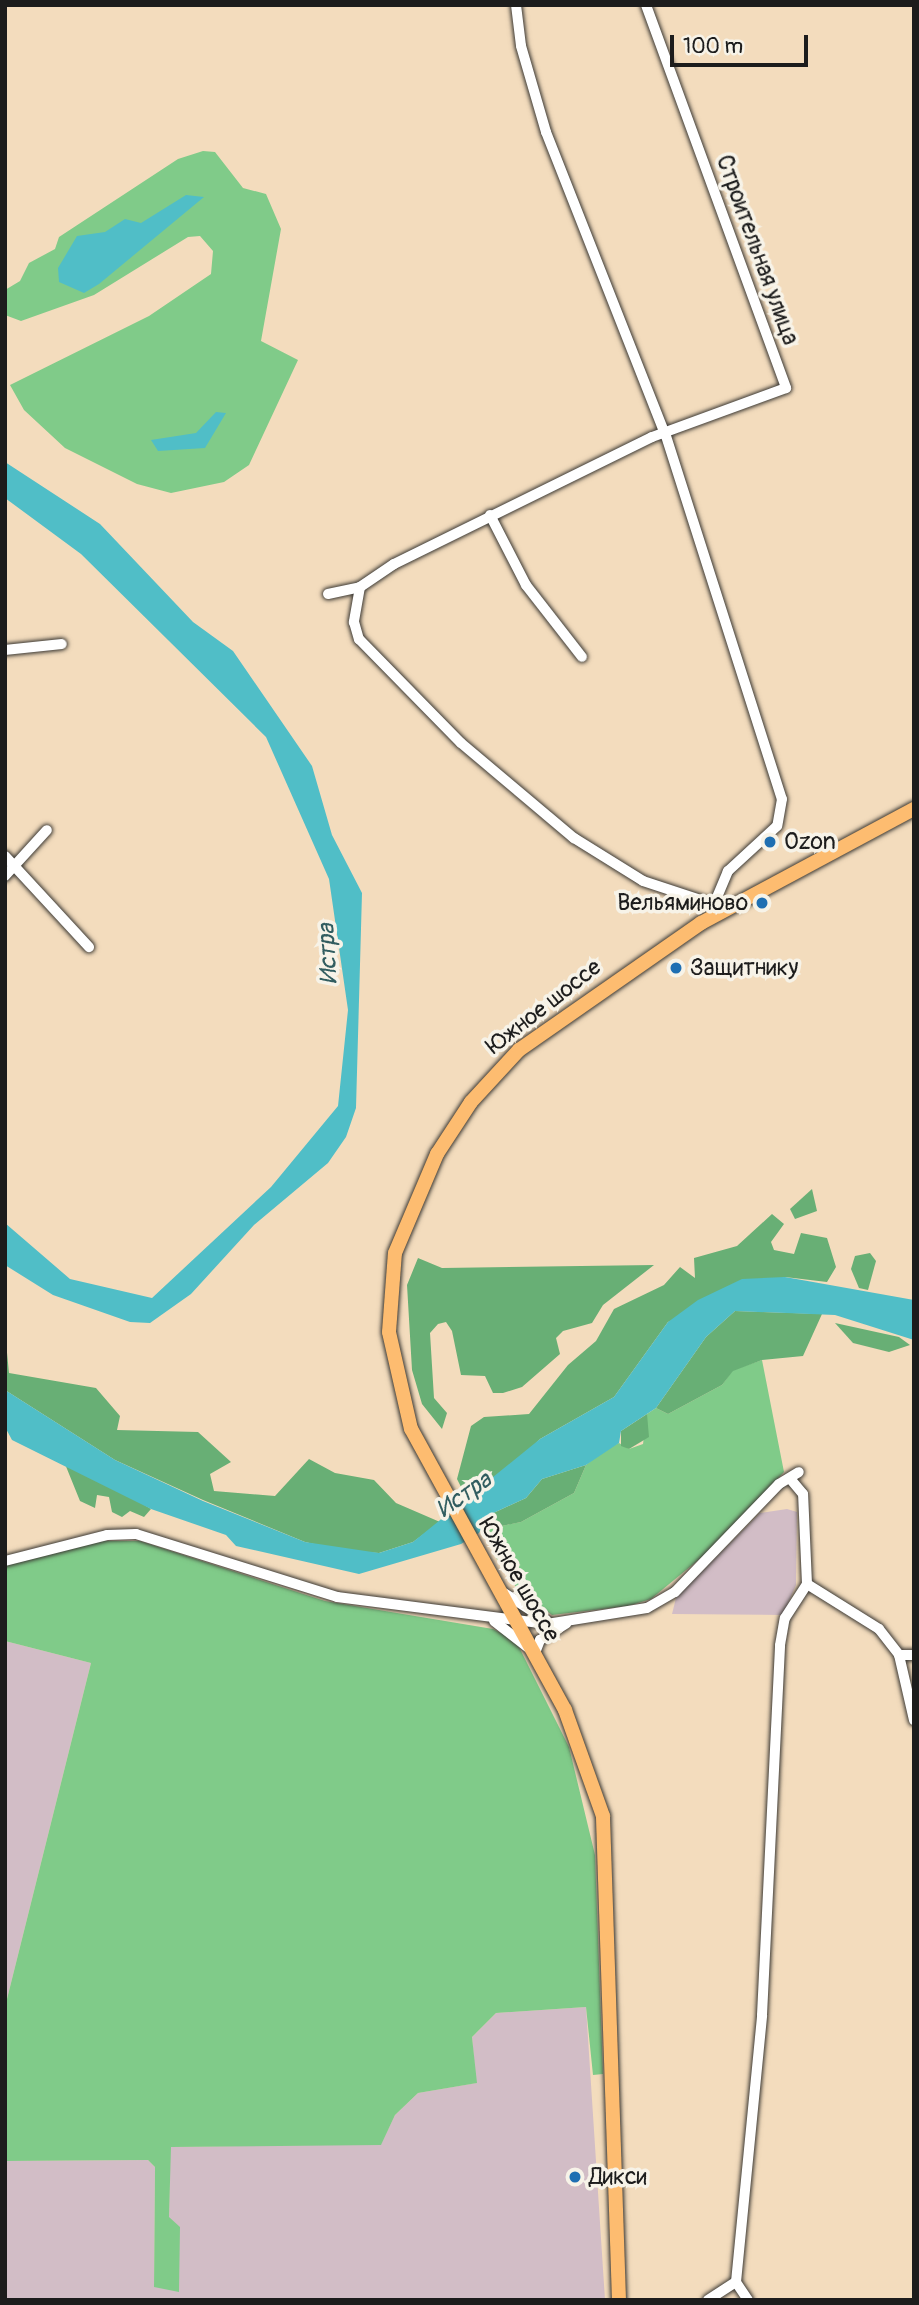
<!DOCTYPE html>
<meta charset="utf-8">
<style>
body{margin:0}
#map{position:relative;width:919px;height:2305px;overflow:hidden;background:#f3dcbd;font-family:Pangolin,sans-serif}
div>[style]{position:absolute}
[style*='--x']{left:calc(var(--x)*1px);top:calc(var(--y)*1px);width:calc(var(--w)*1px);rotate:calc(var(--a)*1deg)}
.industrial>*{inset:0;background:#d2bdc6}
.green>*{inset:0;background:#80cb89}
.forest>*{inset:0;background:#68af75}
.water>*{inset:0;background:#50bec7}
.roads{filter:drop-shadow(0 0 2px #3c3934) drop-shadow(0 0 2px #3c3934)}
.minor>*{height:10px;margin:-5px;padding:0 5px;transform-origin:5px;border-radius:5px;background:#fff}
.major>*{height:14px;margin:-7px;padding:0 7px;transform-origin:7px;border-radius:7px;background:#fdbc70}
.dots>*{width:19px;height:19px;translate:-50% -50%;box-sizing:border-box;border:4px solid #f7f3e8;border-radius:50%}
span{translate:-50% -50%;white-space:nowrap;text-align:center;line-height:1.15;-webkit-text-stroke:7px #f7f3e8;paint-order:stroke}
.street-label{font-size:23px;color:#1c1c1c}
.poi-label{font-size:23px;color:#1c1c1c}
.left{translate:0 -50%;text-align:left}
.right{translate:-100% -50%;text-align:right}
.water-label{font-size:24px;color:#315d60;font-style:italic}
.frame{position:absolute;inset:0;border:7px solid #1c1c1c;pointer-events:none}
.scale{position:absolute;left:670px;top:35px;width:138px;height:32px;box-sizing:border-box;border:4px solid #1c1c1c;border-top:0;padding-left:9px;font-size:21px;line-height:24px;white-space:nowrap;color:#1c1c1c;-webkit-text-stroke:5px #f7f3e8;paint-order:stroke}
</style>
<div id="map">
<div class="industrial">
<i style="clip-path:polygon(787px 1509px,797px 1512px,796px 1585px,783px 1615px,672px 1614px,676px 1598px,760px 1513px)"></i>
<i style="clip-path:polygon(5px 1641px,91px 1663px,5px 2007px)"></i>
<i style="clip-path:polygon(586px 2007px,605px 2300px,5px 2300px,5px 2161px,148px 2160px,155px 2167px,154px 2287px,169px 2217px,170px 2147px,381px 2144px,395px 2115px,418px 2093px,476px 2083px,472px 2037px,496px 2013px)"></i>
</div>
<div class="green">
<i style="clip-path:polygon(203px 151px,215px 152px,243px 188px,266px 194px,281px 229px,261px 341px,298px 360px,249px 465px,224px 482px,171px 493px,137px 484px,65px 448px,24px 410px,10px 385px,149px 316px,211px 274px,213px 251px,200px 236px,188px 237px,94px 295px,21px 321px,5px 315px,5px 290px,20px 281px,29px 263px,55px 249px,59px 237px,178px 159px)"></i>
<i style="clip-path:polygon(762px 1360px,784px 1472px,708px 1552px,651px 1599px,628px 1606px,552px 1615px,518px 1590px,494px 1555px,507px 1550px,506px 1543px,481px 1530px,521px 1522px,574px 1493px,586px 1465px,604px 1450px,619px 1443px,629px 1449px,643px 1444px,647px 1414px,656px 1408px,668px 1414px,722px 1385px,733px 1370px)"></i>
<i style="clip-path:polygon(90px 1541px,140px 1541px,325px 1601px,493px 1629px,516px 1641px,569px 1747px,595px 1855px,603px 2074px,593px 2075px,586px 2007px,496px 2013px,472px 2037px,477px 2083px,418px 2093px,395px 2115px,381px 2145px,171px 2147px,169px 2217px,180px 2227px,179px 2292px,154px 2287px,155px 2167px,148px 2160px,5px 2161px,5px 2007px,91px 1663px,5px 1641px,5px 1565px)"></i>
</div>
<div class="forest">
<i style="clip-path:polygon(812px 1189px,817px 1211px,795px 1219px,790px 1209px)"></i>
<i style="clip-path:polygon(772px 1214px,784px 1224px,771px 1242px,774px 1250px,794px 1254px,801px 1233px,827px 1238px,836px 1267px,827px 1282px,785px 1277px,668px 1322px,614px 1397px,540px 1439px,511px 1467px,465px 1495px,457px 1479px,471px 1426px,484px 1417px,529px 1414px,568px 1365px,596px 1341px,614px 1309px,664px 1285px,680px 1267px,695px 1278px,694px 1258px,737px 1246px)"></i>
<i style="clip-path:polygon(870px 1253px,876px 1261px,868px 1290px,859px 1288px,851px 1269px,855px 1256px)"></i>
<i style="clip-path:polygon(418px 1258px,442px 1268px,654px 1265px,603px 1305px,592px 1323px,563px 1331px,556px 1338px,560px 1354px,522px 1387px,503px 1393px,493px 1393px,485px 1376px,461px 1375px,452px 1331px,446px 1322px,438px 1324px,430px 1333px,434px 1398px,447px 1413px,442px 1429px,422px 1404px,412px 1370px,407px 1285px)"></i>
<i style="clip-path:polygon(735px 1311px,822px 1314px,803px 1356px,762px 1360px,733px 1371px,722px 1385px,668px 1414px,656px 1408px,706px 1337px)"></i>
<i style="clip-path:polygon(835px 1323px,899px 1337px,910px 1345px,889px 1352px,853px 1343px)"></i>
<i style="clip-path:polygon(5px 1332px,9px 1373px,96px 1388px,120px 1416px,117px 1430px,198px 1432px,231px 1462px,210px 1474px,214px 1491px,275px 1496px,309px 1459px,335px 1473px,374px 1480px,396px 1503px,440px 1522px,413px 1542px,379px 1553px,345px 1551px,305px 1542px,203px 1500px,115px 1460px,5px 1390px)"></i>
<i style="clip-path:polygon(647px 1414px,649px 1437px,629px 1449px,621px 1446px,621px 1431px)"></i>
<i style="clip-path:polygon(65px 1464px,115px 1487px,151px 1509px,144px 1517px,130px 1511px,122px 1517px,112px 1512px,109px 1497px,97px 1495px,95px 1508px,80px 1501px)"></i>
<i style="clip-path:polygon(586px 1465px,574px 1493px,521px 1522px,482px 1530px,489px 1515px,526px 1498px,542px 1479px)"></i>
</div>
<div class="water">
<i style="clip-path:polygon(186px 195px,204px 197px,99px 284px,84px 293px,59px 282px,58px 268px,77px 236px,105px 232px,125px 219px,141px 223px)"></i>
<i style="clip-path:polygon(216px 412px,226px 413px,205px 448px,158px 451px,151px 440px,196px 433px)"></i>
<i style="clip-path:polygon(5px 462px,100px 524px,193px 622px,233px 651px,312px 766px,332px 835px,362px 893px,356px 1108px,346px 1137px,328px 1163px,254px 1225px,191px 1294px,150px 1323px,130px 1322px,53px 1295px,5px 1265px,5px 1223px,70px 1279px,152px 1298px,271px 1187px,338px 1106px,348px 1010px,329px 879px,266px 737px,81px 554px,5px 498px)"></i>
<i style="clip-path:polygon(785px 1277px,914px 1300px,914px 1340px,835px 1315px,735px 1311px,706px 1337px,656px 1408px,621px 1431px,619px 1443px,586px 1465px,542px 1479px,526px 1498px,489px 1515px,479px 1533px,461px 1544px,359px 1574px,236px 1546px,226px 1535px,151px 1509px,12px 1440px,5px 1427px,5px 1390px,115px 1460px,203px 1501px,305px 1542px,379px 1553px,413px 1542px,540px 1439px,614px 1397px,668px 1322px,698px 1300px,742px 1279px)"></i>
</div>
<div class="roads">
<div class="minor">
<i style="--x:516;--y:5;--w:41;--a:83"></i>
<i style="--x:521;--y:46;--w:90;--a:73.8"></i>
<i style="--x:546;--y:132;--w:327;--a:68.5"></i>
<i style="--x:666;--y:436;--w:381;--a:72.3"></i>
<i style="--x:782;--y:799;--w:27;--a:100"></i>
<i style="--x:777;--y:826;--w:67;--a:137.4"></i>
<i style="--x:728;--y:871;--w:41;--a:112.8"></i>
<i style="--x:646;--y:5;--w:408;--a:69.9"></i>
<i style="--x:786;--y:388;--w:143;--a:159.9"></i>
<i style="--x:652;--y:437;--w:288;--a:153.8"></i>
<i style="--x:394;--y:564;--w:41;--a:145.9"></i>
<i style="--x:360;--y:587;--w:36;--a:100"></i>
<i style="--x:354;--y:622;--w:18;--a:74"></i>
<i style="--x:359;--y:639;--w:146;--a:45.6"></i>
<i style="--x:461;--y:743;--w:148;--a:40.1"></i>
<i style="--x:574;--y:838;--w:81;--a:31.9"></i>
<i style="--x:643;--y:881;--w:71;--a:18.2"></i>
<i style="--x:490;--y:515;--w:79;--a:62.8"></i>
<i style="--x:526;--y:585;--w:91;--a:52.1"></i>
<i style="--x:328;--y:594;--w:33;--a:-12"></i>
<i style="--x:5;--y:650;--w:57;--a:-6"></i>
<i style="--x:5;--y:856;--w:124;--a:47.3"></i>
<i style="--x:5;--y:876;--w:62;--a:-47.6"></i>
<i style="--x:5;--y:1561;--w:105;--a:-14.3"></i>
<i style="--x:107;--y:1535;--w:29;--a:-2"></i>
<i style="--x:136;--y:1534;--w:211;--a:17.4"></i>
<i style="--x:337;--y:1597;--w:212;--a:7.3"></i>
<i style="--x:547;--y:1624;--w:101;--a:-9.1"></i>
<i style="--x:647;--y:1608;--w:32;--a:-30"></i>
<i style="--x:675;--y:1592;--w:150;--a:-46.1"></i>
<i style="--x:779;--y:1484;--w:23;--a:-31"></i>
<i style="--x:807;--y:1584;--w:85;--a:32"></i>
<i style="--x:879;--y:1629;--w:33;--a:52"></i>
<i style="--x:899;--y:1655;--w:67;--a:77"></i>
<i style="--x:504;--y:1593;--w:50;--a:32.7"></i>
<i style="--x:494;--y:1621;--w:52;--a:38"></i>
<i style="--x:535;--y:1653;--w:14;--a:-69"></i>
<i style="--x:540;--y:1640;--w:31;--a:-32"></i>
<i style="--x:899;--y:1655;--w:15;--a:0"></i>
<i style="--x:708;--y:2300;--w:33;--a:-33"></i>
<i style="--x:748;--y:2300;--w:22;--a:-124"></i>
<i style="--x:736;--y:2282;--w:268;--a:-84.4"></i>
<i style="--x:762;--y:2015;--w:370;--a:-87.2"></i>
<i style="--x:780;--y:1645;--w:27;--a:-80"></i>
<i style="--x:785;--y:1618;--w:40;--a:-57.1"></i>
<i style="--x:807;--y:1584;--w:90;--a:-92.5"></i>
<i style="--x:803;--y:1494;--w:17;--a:-130"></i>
</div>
<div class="major">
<i style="--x:619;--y:2300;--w:484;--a:-91.9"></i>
<i style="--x:603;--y:1816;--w:113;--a:-109.7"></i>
<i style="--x:565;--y:1710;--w:320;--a:-118.7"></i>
<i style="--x:411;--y:1429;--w:99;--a:-102.8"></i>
<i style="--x:389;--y:1332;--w:79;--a:-85.7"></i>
<i style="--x:395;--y:1253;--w:108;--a:-67"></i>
<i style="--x:437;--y:1154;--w:62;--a:-56.8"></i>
<i style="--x:471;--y:1102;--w:71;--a:-47.3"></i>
<i style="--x:519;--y:1050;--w:222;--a:-34.9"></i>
<i style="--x:701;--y:923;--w:242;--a:-28.2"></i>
</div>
</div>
<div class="dots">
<i style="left:770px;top:842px;background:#1f6fb2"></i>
<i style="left:762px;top:903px;background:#1f6fb2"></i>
<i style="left:676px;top:968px;background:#1f6fb2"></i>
<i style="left:575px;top:2177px;background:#1f6fb2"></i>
</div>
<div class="street-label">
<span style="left:757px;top:250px;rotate:70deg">Строительная улица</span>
<span style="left:544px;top:1007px;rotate:-38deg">Южное шоссе</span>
<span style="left:519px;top:1580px;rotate:60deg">Южное шоссе</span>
</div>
<div class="poi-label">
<span class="left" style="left:784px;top:842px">Ozon</span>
<span class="right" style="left:748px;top:903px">Вельяминово</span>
<span class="left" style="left:690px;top:968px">Защитнику</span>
<span class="left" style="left:589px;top:2177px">Дикси</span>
</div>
<div class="water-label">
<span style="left:328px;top:954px;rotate:-93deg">Истра</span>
<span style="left:464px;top:1495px;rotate:-35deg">Истра</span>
</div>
<div class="frame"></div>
<div class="scale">100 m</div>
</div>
